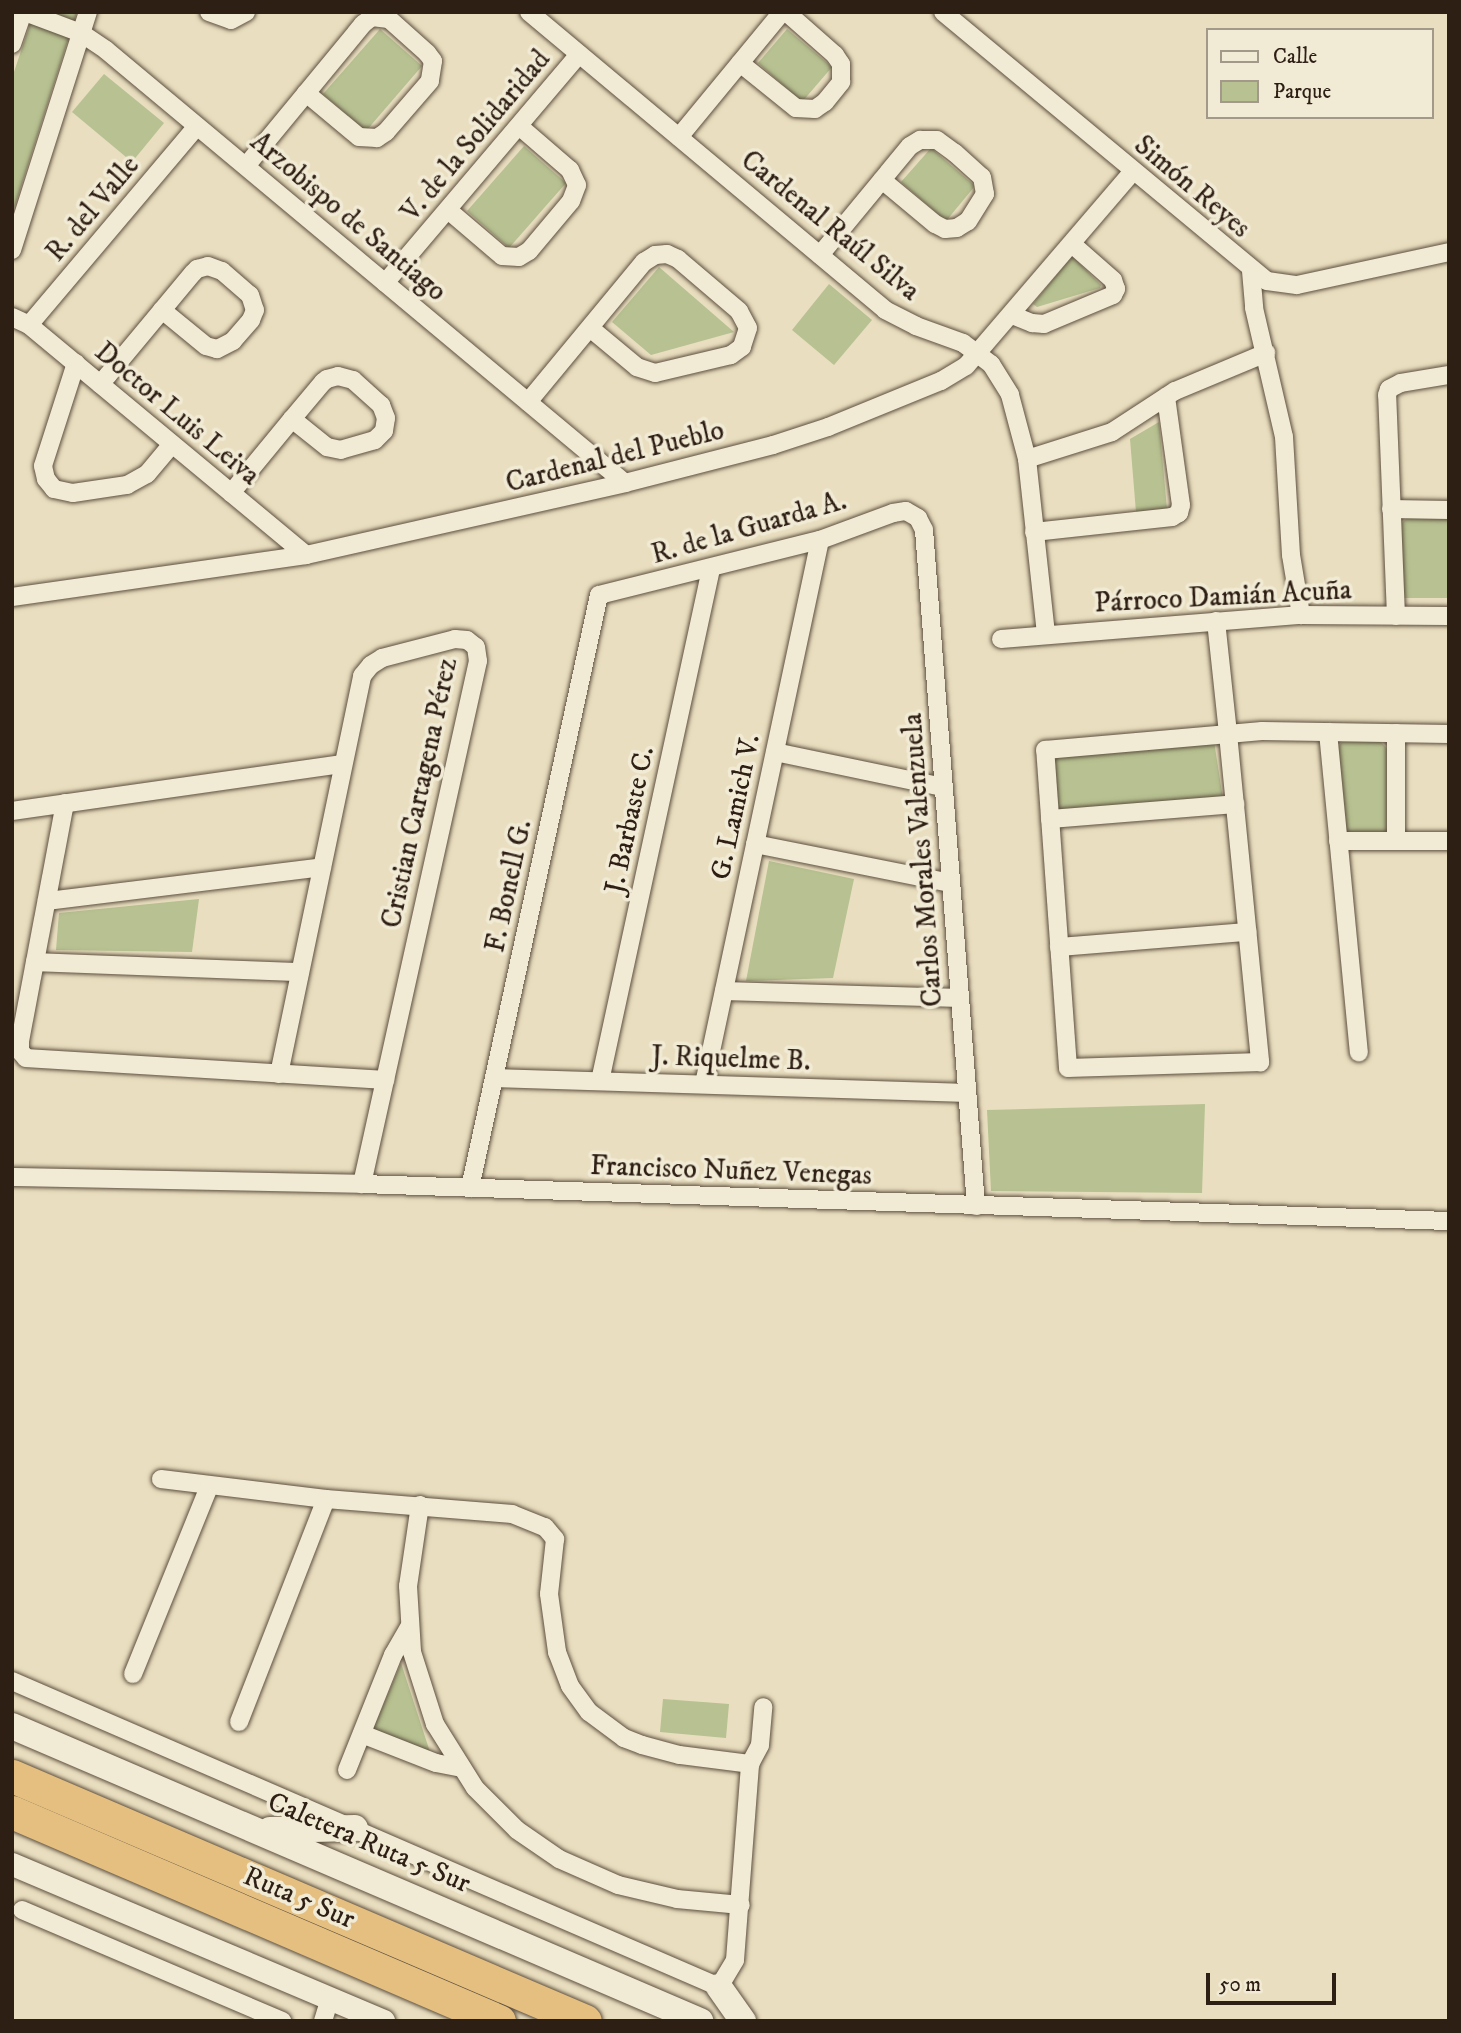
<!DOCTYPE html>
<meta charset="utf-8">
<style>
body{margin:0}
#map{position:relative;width:1461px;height:2033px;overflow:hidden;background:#e9debf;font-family:"IM FELL DW Pica",serif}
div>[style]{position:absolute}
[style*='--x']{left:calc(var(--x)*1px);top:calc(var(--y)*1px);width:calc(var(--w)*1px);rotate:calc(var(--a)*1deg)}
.green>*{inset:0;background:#b7c191}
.roads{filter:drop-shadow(0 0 2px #5d4f3f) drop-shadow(0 0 2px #5d4f3f)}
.minor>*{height:18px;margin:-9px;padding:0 9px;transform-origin:9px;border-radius:9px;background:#f1ead5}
.tertiary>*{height:23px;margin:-11.5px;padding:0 11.5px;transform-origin:11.5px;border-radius:11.5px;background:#f1ead5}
.secondary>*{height:26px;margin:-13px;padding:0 13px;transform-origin:13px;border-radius:13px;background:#f1ead5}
.motorway>*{height:33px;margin:-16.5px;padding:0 16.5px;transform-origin:16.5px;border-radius:16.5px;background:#e4bf80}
span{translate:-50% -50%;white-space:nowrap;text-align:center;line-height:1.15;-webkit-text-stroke:7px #f1ead5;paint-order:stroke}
.street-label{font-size:28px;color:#2e1f14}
.frame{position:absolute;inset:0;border:14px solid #2e1f14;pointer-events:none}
.legend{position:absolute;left:1206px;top:28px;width:228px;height:91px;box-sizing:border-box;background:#f1ead5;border:2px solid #a39988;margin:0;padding:9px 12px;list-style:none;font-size:21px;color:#2e1f14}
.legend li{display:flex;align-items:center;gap:14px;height:35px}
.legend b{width:35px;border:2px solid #a39988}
.scale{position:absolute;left:1206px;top:1973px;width:130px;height:32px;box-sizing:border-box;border:4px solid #2e1f14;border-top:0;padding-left:9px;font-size:21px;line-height:24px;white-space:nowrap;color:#2e1f14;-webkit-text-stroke:5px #f1ead5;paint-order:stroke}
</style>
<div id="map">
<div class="green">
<i style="clip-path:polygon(34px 12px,77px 12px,12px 215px,12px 78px)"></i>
<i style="clip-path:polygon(380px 29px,422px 66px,366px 131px,323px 94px)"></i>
<i style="clip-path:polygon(787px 29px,832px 67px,802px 102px,758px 63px)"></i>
<i style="clip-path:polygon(104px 74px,164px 123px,132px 162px,72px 112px)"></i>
<i style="clip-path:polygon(524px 146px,566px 183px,509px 248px,467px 211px)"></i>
<i style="clip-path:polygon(931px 148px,975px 186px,946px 221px,901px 182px)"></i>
<i style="clip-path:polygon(1072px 256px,1101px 285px,1100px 288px,1037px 307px,1033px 304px)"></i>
<i style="clip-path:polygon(659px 267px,734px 332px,651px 355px,612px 322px)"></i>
<i style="clip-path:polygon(829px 284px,872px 320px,834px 365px,792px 330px)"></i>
<i style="clip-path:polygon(1159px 422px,1167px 509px,1136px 512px,1130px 439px)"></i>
<i style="clip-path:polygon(1408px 517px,1449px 517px,1449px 598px,1401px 598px,1402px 523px)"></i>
<i style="clip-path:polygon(1214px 741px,1223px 799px,1059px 814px,1053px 755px)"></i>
<i style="clip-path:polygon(1342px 742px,1381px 742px,1389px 751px,1390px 830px,1386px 833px,1349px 834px,1344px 830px,1336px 750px)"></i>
<i style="clip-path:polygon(769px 861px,854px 879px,833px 978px,746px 981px)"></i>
<i style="clip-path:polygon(199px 899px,192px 952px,56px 950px,59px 913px)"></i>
<i style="clip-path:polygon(1205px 1104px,1202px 1193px,991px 1191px,987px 1110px)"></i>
<i style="clip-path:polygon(401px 1663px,431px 1755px,372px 1732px)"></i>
<i style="clip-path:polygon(663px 1699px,729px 1704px,726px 1738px,660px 1732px)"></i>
</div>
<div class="roads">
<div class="minor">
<i style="--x:25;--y:12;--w:60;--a:20.6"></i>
<i style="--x:81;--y:33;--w:30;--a:34"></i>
<i style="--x:106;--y:50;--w:676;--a:39.84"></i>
<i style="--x:209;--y:12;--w:23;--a:20"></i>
<i style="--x:231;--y:20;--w:17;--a:-28"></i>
<i style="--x:529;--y:12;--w:464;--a:39.9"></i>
<i style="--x:885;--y:310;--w:35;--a:27"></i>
<i style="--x:916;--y:326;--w:50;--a:19.9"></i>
<i style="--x:963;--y:343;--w:35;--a:37"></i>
<i style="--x:991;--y:364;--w:36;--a:58"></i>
<i style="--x:1010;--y:395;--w:66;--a:75.1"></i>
<i style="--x:1027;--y:459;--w:176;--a:83.8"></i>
<i style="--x:943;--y:12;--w:421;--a:39.7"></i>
<i style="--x:1267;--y:281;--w:30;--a:8"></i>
<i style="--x:1297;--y:285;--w:156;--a:-12.2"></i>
<i style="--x:12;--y:44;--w:34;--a:-71"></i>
<i style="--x:740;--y:63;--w:72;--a:38.8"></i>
<i style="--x:796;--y:108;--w:19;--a:3"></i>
<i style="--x:815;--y:109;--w:12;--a:-35"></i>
<i style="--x:825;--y:102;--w:26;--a:-51"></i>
<i style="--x:841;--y:82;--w:18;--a:-90"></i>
<i style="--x:841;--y:64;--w:11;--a:-124"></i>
<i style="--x:835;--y:55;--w:65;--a:-138.7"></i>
<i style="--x:679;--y:137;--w:162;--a:-50.5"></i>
<i style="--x:246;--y:166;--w:184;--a:-50.5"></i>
<i style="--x:363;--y:24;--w:11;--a:-38"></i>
<i style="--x:372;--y:17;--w:17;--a:7"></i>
<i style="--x:389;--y:19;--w:51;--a:41.8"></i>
<i style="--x:427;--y:53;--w:10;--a:53"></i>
<i style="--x:433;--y:61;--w:20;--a:99"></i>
<i style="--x:430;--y:81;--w:67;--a:130.8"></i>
<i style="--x:386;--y:132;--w:11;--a:146"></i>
<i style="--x:377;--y:138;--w:18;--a:-177"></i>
<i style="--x:359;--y:137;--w:69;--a:-140.3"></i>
<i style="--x:448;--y:210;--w:71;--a:40.4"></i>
<i style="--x:502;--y:256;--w:17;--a:3"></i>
<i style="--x:519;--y:257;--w:12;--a:-31"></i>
<i style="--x:529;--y:251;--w:65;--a:-50"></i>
<i style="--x:571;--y:201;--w:17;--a:-69"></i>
<i style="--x:577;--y:185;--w:17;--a:-115"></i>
<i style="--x:570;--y:170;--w:67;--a:-139.2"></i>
<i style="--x:12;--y:250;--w:250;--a:-72.3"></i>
<i style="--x:820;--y:255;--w:141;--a:-50.5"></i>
<i style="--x:910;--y:146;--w:12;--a:-31"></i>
<i style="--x:920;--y:140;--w:17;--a:0"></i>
<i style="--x:937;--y:140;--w:22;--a:36"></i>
<i style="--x:955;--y:153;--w:36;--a:42"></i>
<i style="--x:982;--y:177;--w:17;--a:80"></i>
<i style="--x:985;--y:194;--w:32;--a:122"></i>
<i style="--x:968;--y:221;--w:13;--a:148"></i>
<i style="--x:957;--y:228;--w:12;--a:175"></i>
<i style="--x:945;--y:229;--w:11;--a:-153"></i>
<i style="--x:935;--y:224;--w:69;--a:-140.3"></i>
<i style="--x:1251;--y:271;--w:37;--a:85"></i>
<i style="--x:1254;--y:308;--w:132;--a:76.9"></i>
<i style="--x:1284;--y:437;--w:118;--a:86.6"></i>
<i style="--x:1291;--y:555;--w:61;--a:80.5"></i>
<i style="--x:385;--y:283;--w:300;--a:-49.7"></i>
<i style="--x:1012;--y:315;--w:22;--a:22"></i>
<i style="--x:1032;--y:323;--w:12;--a:5"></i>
<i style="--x:1044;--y:324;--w:75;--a:-22.8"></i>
<i style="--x:1113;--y:295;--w:7;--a:-63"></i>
<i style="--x:1116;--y:289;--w:9;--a:-108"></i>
<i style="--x:1113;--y:280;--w:55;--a:-138.7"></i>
<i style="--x:12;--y:317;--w:19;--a:25"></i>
<i style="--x:29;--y:325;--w:360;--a:39.7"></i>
<i style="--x:29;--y:325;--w:260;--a:-49.8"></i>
<i style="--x:76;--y:363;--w:108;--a:107.8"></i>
<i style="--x:43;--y:466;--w:13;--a:77"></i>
<i style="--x:46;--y:479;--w:13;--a:51"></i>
<i style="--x:54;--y:489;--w:19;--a:12"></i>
<i style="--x:73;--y:493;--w:55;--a:-8.4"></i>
<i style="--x:127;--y:485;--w:23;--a:-29"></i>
<i style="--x:147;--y:474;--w:39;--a:-50"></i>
<i style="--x:100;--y:384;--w:12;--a:-48"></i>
<i style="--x:108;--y:375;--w:133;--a:-50.2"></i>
<i style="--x:193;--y:273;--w:6;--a:-45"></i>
<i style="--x:197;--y:269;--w:11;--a:-15"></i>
<i style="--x:208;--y:266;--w:15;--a:20"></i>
<i style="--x:222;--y:271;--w:37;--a:41"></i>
<i style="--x:250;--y:295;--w:16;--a:72"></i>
<i style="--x:255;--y:310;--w:11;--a:112"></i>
<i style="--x:251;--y:320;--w:28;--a:131"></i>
<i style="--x:233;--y:341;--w:18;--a:153"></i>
<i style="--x:217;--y:349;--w:11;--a:-165"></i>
<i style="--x:206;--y:346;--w:57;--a:-140.7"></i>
<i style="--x:528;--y:402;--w:182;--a:-50.4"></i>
<i style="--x:644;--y:262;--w:13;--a:-32"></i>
<i style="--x:655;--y:255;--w:12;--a:-5"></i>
<i style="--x:667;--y:254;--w:12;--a:24"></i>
<i style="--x:678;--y:259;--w:80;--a:40.4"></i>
<i style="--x:739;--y:311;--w:19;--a:62"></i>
<i style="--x:748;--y:328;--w:20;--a:108"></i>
<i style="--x:742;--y:347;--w:14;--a:144"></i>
<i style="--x:731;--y:355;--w:78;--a:166.7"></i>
<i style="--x:655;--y:373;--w:19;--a:-162"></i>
<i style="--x:637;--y:367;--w:61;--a:-140.3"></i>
<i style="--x:1027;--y:459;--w:89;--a:-17.6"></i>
<i style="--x:1112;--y:432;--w:75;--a:-33.1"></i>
<i style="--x:1175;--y:391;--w:99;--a:-22.7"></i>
<i style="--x:231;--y:493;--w:30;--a:-50"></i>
<i style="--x:250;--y:470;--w:66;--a:-50.5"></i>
<i style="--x:292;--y:419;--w:48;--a:-50"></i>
<i style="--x:323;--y:382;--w:5;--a:-37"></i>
<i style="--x:327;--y:379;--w:11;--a:-15"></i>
<i style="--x:338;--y:376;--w:16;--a:15"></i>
<i style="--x:353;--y:380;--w:38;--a:42"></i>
<i style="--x:381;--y:405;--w:14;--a:69"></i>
<i style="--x:386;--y:418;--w:13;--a:99"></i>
<i style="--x:384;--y:431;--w:13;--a:135"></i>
<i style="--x:375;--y:440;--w:35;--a:164"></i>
<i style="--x:341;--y:450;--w:14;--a:-168"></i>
<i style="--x:327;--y:447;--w:45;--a:-141.3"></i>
<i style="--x:1391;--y:509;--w:58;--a:1"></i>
<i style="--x:1034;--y:532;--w:139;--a:-6.2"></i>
<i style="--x:1172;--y:517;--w:8;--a:-30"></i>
<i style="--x:1179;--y:513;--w:8;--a:-76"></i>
<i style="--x:1181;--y:505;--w:109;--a:-97.9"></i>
<i style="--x:12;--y:597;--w:297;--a:-8.1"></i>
<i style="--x:306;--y:555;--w:327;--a:-12.7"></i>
<i style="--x:625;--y:483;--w:153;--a:-14.4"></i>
<i style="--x:773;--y:445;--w:58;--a:-18.1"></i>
<i style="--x:828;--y:427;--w:122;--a:-22.2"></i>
<i style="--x:941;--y:381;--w:29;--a:-31"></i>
<i style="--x:966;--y:366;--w:255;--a:-49.4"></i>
<i style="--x:1396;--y:616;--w:221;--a:-92.3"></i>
<i style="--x:1387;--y:395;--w:6;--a:-72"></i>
<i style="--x:1389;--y:389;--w:13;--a:-27"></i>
<i style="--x:1401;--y:383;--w:49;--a:-9.5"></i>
<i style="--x:1216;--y:621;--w:114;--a:83.9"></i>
<i style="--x:1228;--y:734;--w:330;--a:84.4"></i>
<i style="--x:1260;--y:1062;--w:192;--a:178.2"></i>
<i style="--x:1068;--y:1068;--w:319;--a:-94.1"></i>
<i style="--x:1045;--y:750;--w:184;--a:-5"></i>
<i style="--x:1228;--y:734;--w:34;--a:-5"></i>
<i style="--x:1262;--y:731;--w:187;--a:0.9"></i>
<i style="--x:1001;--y:639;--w:301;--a:-4.6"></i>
<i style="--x:1301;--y:615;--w:148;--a:0.4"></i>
<i style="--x:1328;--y:732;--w:322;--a:84.5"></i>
<i style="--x:1396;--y:733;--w:108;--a:90"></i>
<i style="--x:775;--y:752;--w:172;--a:11.8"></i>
<i style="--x:65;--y:803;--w:243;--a:100.7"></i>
<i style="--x:20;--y:1042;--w:9;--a:90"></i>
<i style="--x:20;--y:1051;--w:9;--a:49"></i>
<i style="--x:26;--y:1058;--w:360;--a:3.5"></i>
<i style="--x:12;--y:811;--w:334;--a:-8.1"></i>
<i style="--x:1050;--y:819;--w:186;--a:-4.6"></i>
<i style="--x:1338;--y:841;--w:111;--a:0"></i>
<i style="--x:755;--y:844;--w:200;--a:11.3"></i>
<i style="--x:47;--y:901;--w:277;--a:-7"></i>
<i style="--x:1059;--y:947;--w:189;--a:-4.6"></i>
<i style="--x:35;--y:962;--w:265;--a:2.2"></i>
<i style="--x:724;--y:991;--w:236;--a:1.7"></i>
<i style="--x:279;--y:1074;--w:407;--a:-78.2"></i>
<i style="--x:362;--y:676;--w:14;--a:-51"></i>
<i style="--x:371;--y:665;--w:13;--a:-32"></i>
<i style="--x:382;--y:658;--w:75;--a:-14.6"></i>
<i style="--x:455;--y:639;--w:12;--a:5"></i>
<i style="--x:467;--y:640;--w:11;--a:38"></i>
<i style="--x:476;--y:647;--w:14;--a:82"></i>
<i style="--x:478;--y:661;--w:536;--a:102.51"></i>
<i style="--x:494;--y:1078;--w:473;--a:1.8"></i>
<i style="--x:600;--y:1081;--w:524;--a:-77.77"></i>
<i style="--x:704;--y:1084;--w:556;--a:-77.96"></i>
<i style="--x:12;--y:1177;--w:350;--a:1.1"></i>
<i style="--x:362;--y:1184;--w:1088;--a:1.95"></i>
<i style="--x:470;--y:1188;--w:607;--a:-77.73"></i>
<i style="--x:599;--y:595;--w:228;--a:-14"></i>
<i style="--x:820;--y:540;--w:78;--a:-20.3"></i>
<i style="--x:893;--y:513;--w:13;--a:-9"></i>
<i style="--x:906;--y:511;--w:14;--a:30"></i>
<i style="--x:918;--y:518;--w:13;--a:63"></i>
<i style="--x:924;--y:530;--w:678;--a:85.6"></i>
<i style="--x:161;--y:1479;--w:166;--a:6.9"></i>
<i style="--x:326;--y:1499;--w:187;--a:4.6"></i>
<i style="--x:512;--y:1514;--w:35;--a:22"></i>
<i style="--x:545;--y:1527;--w:16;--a:50"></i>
<i style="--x:555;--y:1539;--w:55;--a:96.2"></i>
<i style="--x:549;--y:1594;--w:59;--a:82.1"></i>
<i style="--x:557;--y:1652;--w:36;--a:69"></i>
<i style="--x:570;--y:1686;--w:32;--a:54"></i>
<i style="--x:589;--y:1712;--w:44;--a:36.6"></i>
<i style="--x:624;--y:1738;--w:19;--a:21"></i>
<i style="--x:642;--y:1745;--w:39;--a:15"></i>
<i style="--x:680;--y:1755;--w:71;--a:7.3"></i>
<i style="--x:420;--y:1505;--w:82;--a:98.4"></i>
<i style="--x:408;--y:1586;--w:66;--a:86.5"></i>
<i style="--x:412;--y:1652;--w:76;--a:72.3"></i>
<i style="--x:435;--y:1724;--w:75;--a:58"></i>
<i style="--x:475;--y:1788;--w:59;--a:45"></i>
<i style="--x:517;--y:1830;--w:51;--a:34.6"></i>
<i style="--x:559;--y:1859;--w:64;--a:23.8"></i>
<i style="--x:618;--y:1885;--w:61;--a:13.3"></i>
<i style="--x:677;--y:1899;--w:64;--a:5.4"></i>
<i style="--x:133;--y:1674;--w:202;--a:-67.9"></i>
<i style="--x:12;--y:1681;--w:770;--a:23.4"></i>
<i style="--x:719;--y:1987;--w:31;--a:-59"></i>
<i style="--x:735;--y:1960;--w:197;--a:-85.6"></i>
<i style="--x:750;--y:1764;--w:21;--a:-62"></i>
<i style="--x:760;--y:1745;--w:38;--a:-85"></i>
<i style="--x:239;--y:1722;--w:239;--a:-68.7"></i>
<i style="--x:362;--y:1734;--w:79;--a:21.4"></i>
<i style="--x:436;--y:1763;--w:25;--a:11"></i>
<i style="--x:347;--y:1770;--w:124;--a:-68.2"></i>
<i style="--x:393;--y:1655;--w:32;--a:-60"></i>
<i style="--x:22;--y:1910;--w:283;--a:23.1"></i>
<i style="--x:323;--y:2021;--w:24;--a:-73"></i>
</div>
<div class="tertiary">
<i style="--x:12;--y:1864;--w:403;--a:22.9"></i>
</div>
<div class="secondary">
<i style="--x:12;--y:1726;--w:749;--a:23.21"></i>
<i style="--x:270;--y:1830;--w:85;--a:-1.3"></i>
<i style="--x:719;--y:1987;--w:42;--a:54.8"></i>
</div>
<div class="motorway">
<i style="--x:12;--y:1776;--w:623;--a:23.15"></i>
<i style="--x:12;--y:1812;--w:530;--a:23.23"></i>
</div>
</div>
<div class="street-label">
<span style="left:476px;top:136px;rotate:-50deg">V. de la Solidaridad</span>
<span style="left:1192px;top:187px;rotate:40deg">Simón Reyes</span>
<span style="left:93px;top:209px;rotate:-50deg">R. del Valle</span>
<span style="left:348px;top:217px;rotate:40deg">Arzobispo de Santiago</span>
<span style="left:830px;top:226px;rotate:39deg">Cardenal Raúl Silva</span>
<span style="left:177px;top:414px;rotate:40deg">Doctor Luis Leiva</span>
<span style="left:615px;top:457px;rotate:-14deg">Cardenal del Pueblo</span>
<span style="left:749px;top:528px;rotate:-16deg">R. de la Guarda A.</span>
<span style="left:1223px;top:597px;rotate:-3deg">Párroco Damián Acuña</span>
<span style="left:420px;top:793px;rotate:-78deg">Cristian Cartagena Pérez</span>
<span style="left:736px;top:807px;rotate:-78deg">G. Lamich V.</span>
<span style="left:630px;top:820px;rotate:-78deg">J. Barbaste C.</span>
<span style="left:923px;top:860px;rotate:-94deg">Carlos Morales Valenzuela</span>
<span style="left:509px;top:886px;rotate:-78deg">F. Bonell G.</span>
<span style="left:731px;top:1059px;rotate:2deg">J. Riquelme B.</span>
<span style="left:731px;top:1171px;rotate:2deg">Francisco Nuñez Venegas</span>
<span style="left:369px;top:1843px;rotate:23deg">Caletera Ruta 5 Sur</span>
<span style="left:299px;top:1898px;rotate:23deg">Ruta 5 Sur</span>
</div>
<div class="frame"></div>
<ul class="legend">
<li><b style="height:9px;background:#f1ead5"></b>Calle</li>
<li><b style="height:19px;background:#b7c191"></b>Parque</li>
</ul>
<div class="scale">50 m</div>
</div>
